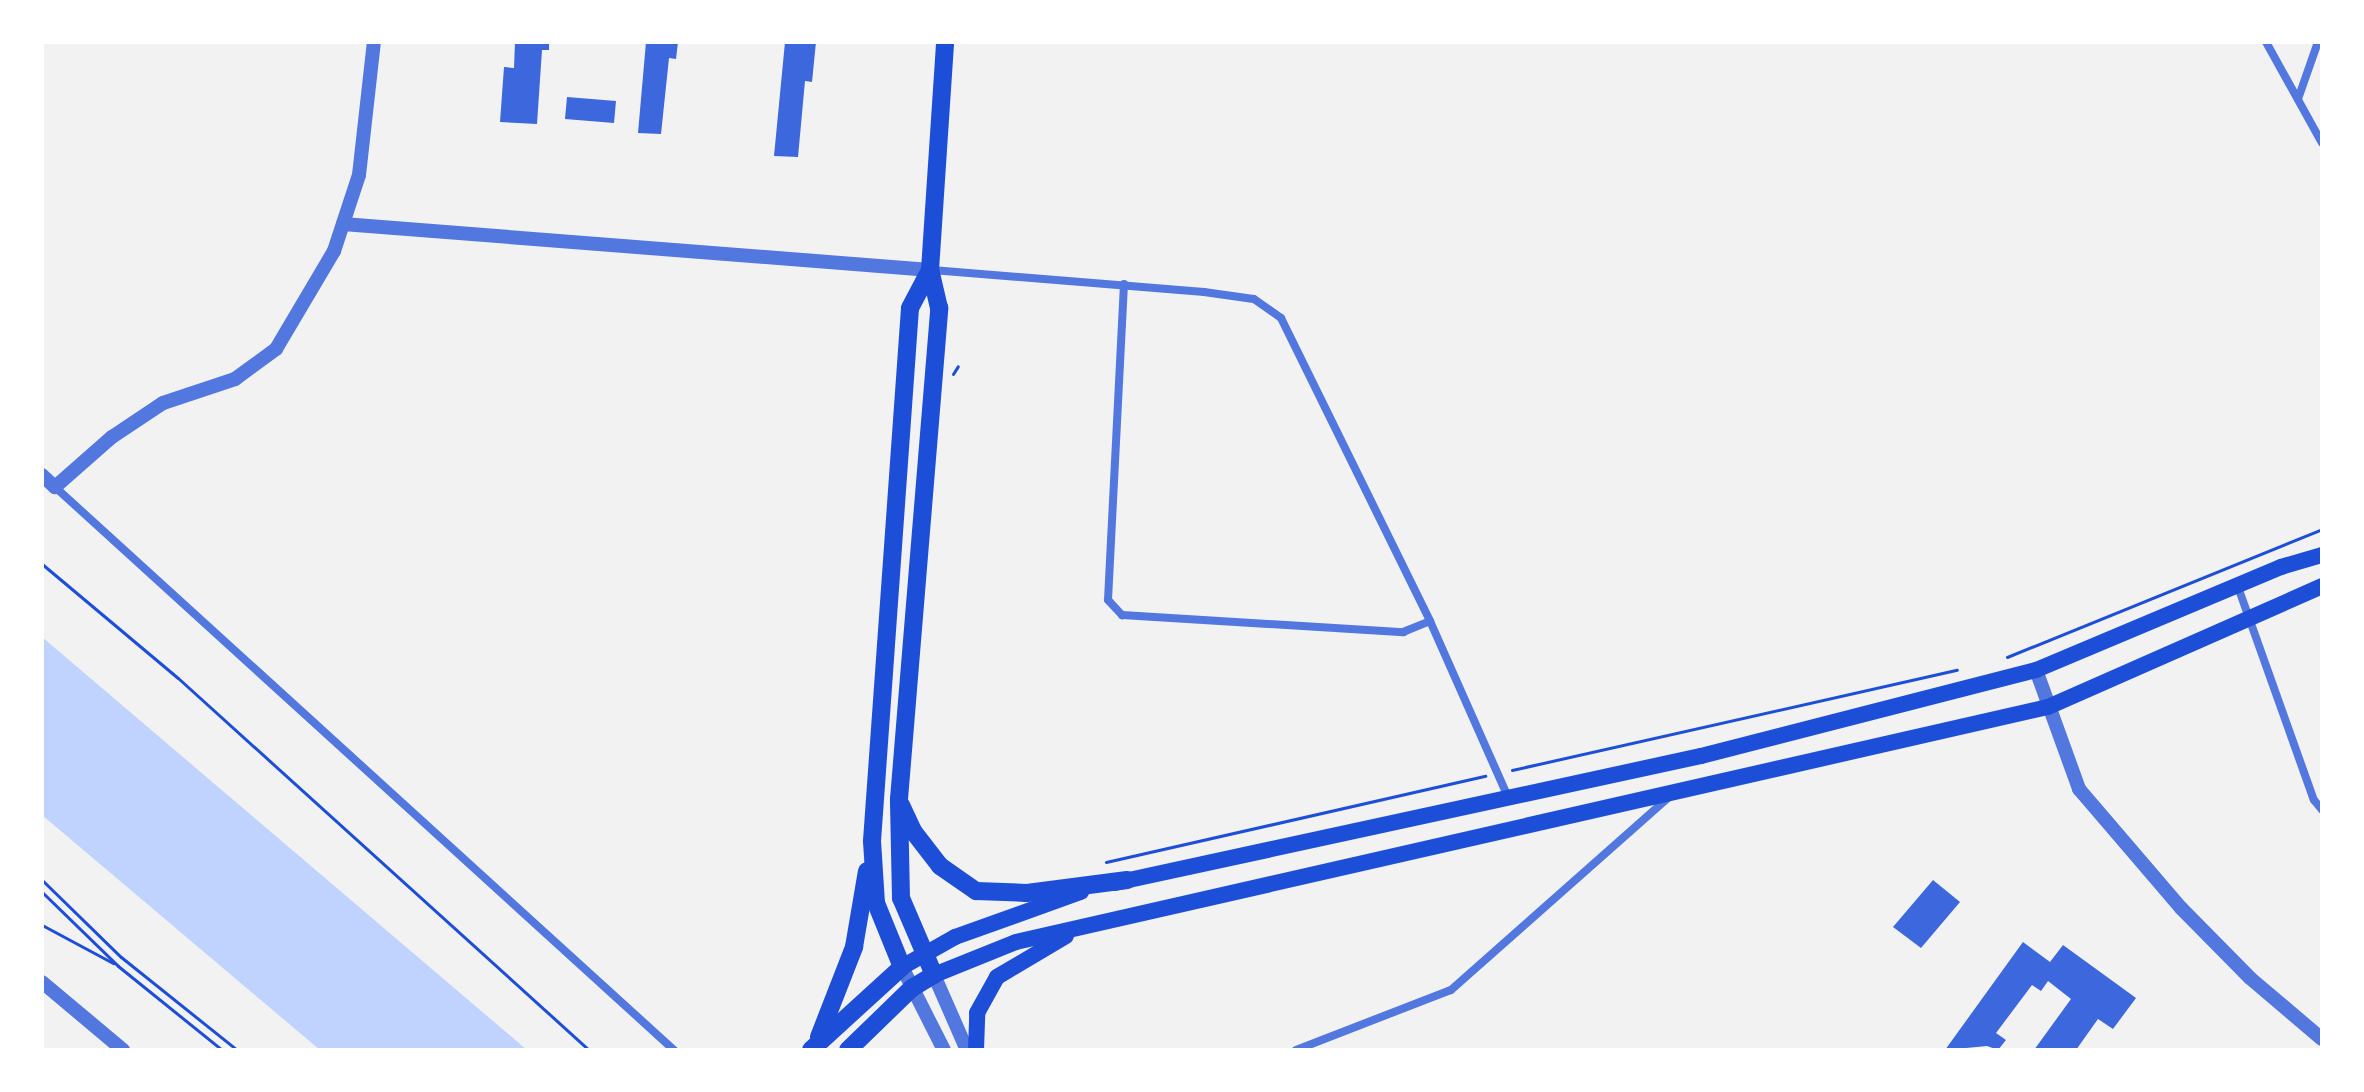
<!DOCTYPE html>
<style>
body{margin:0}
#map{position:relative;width:2364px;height:1092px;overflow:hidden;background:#f2f2f2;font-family:"Nunito Sans",sans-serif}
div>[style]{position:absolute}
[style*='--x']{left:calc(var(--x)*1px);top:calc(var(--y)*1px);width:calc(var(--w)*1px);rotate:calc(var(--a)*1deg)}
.water>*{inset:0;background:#bfd3fe}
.building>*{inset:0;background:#3d67dc}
.path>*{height:3px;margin:-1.5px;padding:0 1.5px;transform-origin:1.5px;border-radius:1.5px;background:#1d4ed8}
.minor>*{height:8px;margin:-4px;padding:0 4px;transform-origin:4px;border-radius:4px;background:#5277de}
.tertiary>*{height:14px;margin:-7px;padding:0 7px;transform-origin:7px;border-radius:7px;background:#5277de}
.secondary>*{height:16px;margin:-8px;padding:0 8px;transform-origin:8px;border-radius:8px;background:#1d4ed8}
.primary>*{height:18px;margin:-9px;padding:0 9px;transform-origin:9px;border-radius:9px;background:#1d4ed8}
span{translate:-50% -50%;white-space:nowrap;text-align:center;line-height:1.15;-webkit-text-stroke:6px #fff;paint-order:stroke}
.frame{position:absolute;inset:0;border:44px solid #fff;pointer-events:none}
</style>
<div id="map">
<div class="water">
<i style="clip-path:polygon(42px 637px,527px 1050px,320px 1050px,42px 815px)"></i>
</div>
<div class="building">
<i style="clip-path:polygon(515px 42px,549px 42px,549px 50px,542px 50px,537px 124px,500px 122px,504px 67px,514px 68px)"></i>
<i style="clip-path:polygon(646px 42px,678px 42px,676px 59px,669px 58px,661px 134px,638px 133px)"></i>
<i style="clip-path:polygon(785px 42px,816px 42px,812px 82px,805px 81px,798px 157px,774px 156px)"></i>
<i style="clip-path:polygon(567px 97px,616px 101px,614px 123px,565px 119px)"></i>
<i style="clip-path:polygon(1933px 880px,1960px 902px,1921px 948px,1893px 927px)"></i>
<i style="clip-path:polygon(2023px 942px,2050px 962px,2063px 945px,2136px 998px,2113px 1029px,2098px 1019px,2076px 1050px,2034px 1050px,2071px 999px,2048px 981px,2041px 991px,2032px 985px,1996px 1033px,2006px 1040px,1998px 1050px,1987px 1046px,1945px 1050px)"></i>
</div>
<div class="path">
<i style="--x:953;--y:374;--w:9;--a:-58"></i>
<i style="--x:42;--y:564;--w:177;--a:40"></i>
<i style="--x:178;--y:678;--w:554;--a:42.15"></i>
<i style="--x:2007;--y:657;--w:340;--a:-22.1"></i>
<i style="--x:1512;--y:770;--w:456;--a:-12.7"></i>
<i style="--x:1106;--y:862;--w:389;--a:-12.8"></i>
<i style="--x:42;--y:880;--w:110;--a:44.3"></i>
<i style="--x:121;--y:957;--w:149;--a:38.7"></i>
<i style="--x:42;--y:892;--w:106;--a:44.2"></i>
<i style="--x:118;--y:966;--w:134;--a:38.9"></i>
<i style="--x:42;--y:925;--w:81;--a:28.2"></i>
</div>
<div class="minor">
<i style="--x:2266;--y:42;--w:115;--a:61"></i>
<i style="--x:2298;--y:99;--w:60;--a:-70.7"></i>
<i style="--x:932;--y:270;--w:273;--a:4.6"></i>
<i style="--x:1204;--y:292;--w:50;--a:8"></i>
<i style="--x:1254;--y:299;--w:33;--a:35"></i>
<i style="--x:1281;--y:318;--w:338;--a:63.8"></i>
<i style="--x:1430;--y:621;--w:193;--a:66.1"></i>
<i style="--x:1124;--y:284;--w:316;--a:92.9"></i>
<i style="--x:1108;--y:600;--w:21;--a:47"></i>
<i style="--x:1122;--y:615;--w:282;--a:3.5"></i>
<i style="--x:1403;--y:632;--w:29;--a:-22"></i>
<i style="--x:55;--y:487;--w:837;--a:42.29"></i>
<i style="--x:2238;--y:587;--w:226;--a:70.4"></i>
<i style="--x:2314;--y:800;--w:13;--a:51"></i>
<i style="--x:1296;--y:1050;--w:166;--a:-21.2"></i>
<i style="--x:1451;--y:990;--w:293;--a:-41.5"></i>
</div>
<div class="tertiary">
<i style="--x:343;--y:224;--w:589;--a:4.48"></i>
<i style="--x:42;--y:475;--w:18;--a:43"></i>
<i style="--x:55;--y:487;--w:76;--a:-41.3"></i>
<i style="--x:112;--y:437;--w:61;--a:-33.7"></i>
<i style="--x:163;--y:403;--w:76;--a:-18.4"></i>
<i style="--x:235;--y:379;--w:51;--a:-36.2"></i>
<i style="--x:276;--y:349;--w:114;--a:-59.4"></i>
<i style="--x:334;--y:251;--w:80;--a:-71.8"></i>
<i style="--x:359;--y:175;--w:134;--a:-83.6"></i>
<i style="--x:2036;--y:670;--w:127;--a:70.1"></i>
<i style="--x:2079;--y:789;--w:157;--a:49.4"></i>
<i style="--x:2181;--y:908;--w:98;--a:45.4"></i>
<i style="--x:2250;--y:978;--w:94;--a:40.3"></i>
<i style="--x:902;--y:967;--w:93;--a:63.2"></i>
<i style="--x:934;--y:975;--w:82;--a:66.3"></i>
<i style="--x:42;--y:982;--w:106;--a:40"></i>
</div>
<div class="secondary">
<i style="--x:1115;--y:883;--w:600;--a:-12.23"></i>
<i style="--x:1701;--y:756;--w:346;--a:-14.4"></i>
<i style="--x:2036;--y:670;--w:266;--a:-22.8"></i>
<i style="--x:2281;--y:567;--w:43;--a:-16.3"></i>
<i style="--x:902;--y:967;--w:61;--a:-29.5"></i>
<i style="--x:955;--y:937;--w:134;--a:-19.7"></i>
<i style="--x:934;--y:975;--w:88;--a:-21.9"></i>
<i style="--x:1016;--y:942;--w:1058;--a:-12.83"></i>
<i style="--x:2048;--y:707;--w:300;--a:-23.8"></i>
<i style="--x:976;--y:1050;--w:37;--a:-88"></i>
<i style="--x:977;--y:1013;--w:41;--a:-60.9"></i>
<i style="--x:997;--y:977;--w:80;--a:-30.7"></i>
</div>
<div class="primary">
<i style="--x:901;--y:805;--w:29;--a:65"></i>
<i style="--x:913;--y:831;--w:44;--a:52.4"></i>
<i style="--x:940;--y:866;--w:44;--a:34.8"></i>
<i style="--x:976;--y:891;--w:51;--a:2.2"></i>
<i style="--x:1027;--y:893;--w:101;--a:-7.4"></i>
<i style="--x:819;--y:1037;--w:97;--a:-68.7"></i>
<i style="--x:854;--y:947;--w:77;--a:-80.3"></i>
<i style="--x:811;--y:1050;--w:123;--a:-42.4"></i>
<i style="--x:902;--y:967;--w:69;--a:-112.1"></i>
<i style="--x:876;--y:903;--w:62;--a:-93.7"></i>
<i style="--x:872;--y:841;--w:534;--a:-85.92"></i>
<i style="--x:910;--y:308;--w:43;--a:-62.2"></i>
<i style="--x:848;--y:1050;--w:89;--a:-44.1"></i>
<i style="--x:912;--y:988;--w:26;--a:-31"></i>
<i style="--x:934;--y:975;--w:84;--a:-113.2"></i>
<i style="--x:901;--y:898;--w:99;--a:-91.2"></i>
<i style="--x:899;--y:799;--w:493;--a:-85.3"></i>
<i style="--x:939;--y:308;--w:39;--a:-103"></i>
<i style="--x:930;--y:270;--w:228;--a:-86.2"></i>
</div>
<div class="frame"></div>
</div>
